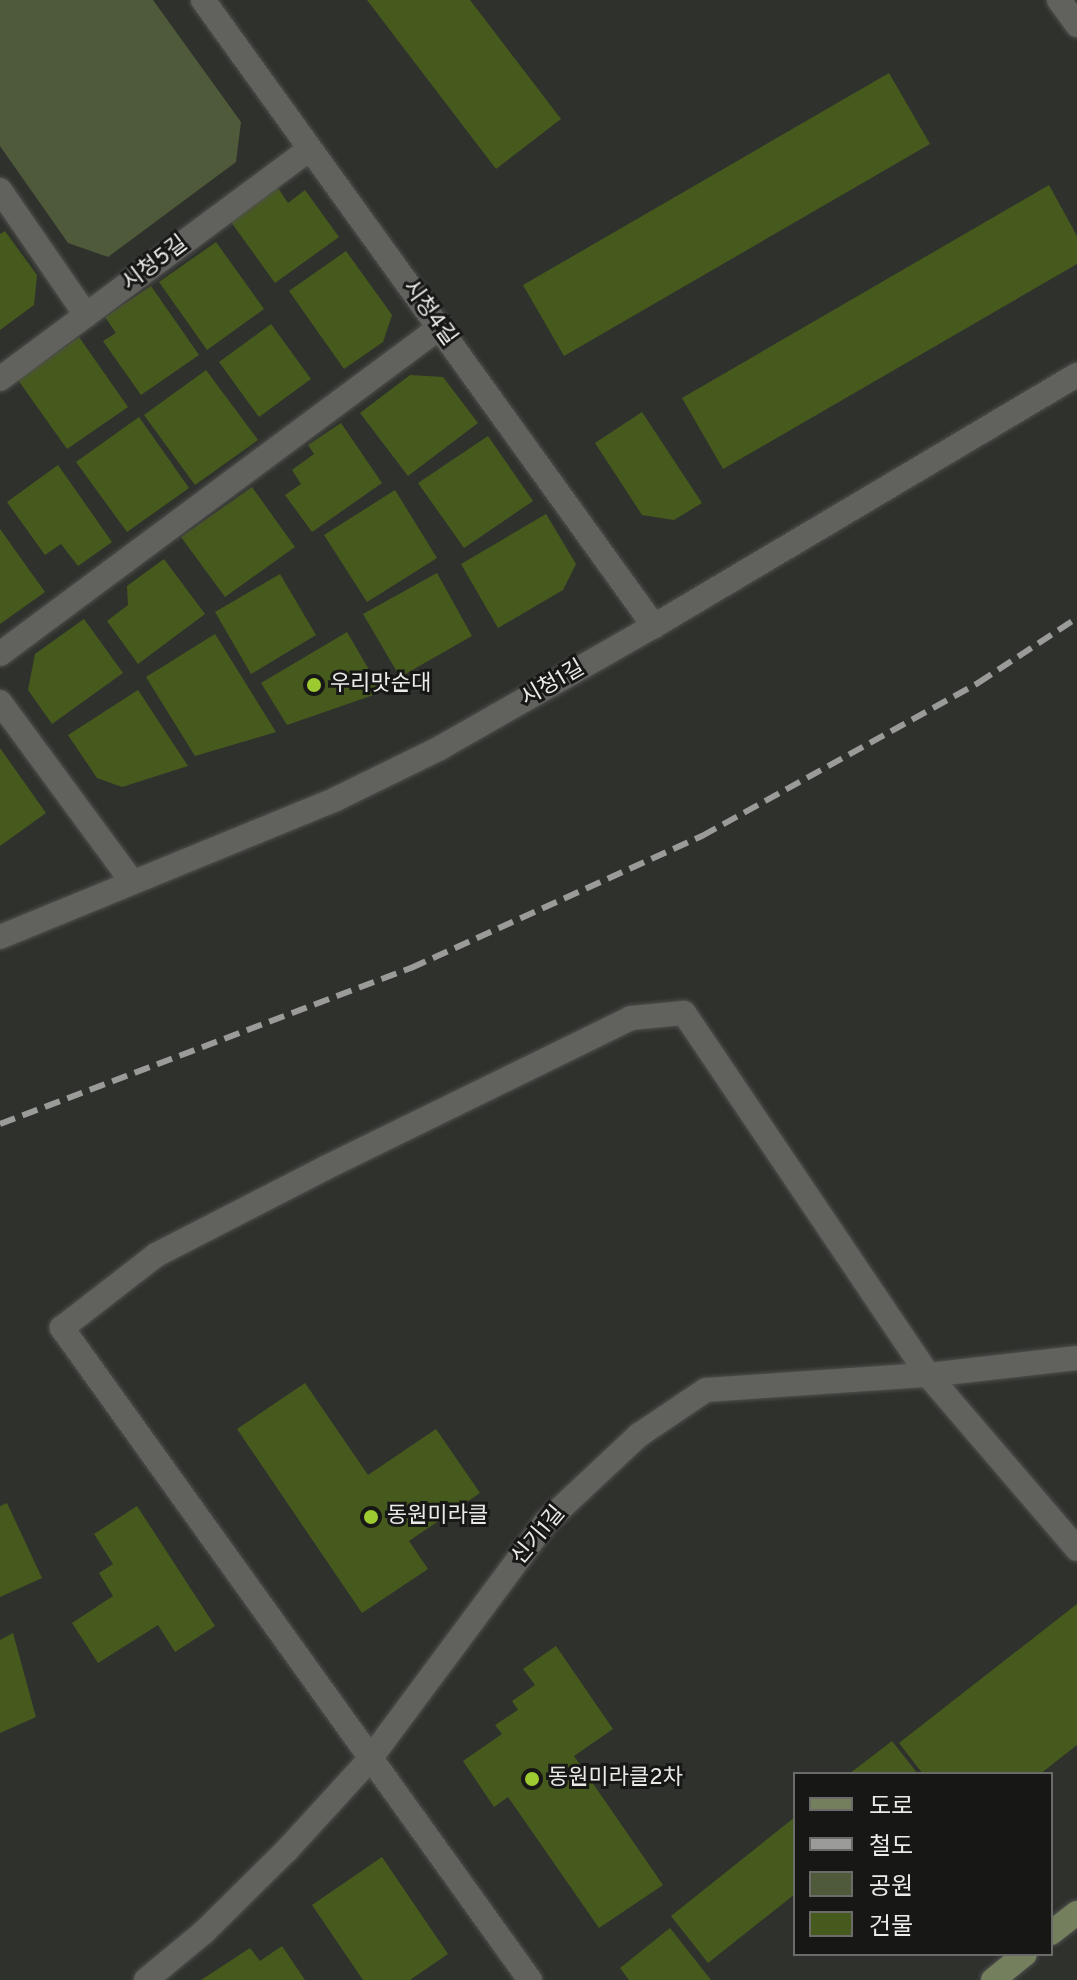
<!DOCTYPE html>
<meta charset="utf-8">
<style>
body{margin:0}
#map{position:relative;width:1077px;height:1980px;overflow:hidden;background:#2f312d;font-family:Overpass,"Noto Sans KR",sans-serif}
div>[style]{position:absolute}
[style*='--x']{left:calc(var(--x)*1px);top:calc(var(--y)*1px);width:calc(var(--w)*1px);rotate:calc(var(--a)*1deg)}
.green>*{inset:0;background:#4e5a39}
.building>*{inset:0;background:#475a1d}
.roads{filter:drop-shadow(0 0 2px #4e4f4c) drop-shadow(0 0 2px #4e4f4c)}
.street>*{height:24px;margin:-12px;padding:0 12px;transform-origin:12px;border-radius:12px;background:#61625e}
.secondary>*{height:24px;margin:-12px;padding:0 12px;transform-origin:12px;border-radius:12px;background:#747f5e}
.rail>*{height:6px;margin-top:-3px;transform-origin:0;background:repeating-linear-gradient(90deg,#9b9c99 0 16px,transparent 0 24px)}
.dots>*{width:22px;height:22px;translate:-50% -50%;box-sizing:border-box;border:4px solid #171816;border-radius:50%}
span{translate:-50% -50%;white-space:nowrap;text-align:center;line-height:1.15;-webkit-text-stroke:6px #171816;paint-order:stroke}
.street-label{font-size:22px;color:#eaebe9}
.poi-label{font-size:22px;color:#eaebe9}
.left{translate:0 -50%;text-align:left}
.legend{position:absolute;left:793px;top:1772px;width:260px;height:184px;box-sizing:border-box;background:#171816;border:2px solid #6b6c6a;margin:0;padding:10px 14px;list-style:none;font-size:24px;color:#eaebe9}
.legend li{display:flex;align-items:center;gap:16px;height:40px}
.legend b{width:40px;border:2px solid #6b6c6a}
</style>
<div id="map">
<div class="green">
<i style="clip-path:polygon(0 0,153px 0,241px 122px,236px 162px,108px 257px,68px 243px,0 146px)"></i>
</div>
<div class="building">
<i style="clip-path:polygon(367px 0,470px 0,561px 119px,496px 169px)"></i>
<i style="clip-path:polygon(889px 73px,930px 144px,564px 356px,523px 285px)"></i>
<i style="clip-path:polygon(1049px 185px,1077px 236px,1077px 264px,723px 469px,682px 398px)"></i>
<i style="clip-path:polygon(278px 188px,288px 203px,305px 190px,339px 237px,275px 283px,231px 222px)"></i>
<i style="clip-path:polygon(5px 231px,37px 275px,34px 305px,0 330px,0 234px)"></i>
<i style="clip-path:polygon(216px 242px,264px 309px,207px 350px,159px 282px)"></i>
<i style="clip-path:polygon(346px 251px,392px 315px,383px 342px,344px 369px,289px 291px)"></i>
<i style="clip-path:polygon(151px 286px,199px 355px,141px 395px,103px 341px,116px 333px,105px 317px)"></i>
<i style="clip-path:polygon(271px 324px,311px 379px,259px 417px,219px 362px)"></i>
<i style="clip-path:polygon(79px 337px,128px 407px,67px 449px,18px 380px)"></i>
<i style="clip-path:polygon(206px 370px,258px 440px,195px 485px,144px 415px)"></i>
<i style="clip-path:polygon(410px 375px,443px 377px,478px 423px,408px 476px,360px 413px)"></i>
<i style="clip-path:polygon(642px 412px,702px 503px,674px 520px,642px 515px,595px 443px)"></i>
<i style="clip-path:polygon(139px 417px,189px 488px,127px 532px,76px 462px)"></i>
<i style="clip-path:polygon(341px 423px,382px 483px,312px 532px,285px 495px,301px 484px,292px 470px,314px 454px,308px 445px)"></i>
<i style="clip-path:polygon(488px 436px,533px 501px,464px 548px,418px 483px)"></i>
<i style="clip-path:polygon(58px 465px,112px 542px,78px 566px,61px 544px,45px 555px,7px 502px)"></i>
<i style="clip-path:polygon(252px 487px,295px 547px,225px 597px,181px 537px)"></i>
<i style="clip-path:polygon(395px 490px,437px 558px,367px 602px,324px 535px)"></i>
<i style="clip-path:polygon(546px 514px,576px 564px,563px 590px,498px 628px,461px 564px)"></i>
<i style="clip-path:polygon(0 529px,45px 592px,0 624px)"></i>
<i style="clip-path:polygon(164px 559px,205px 614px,138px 664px,107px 621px,128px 605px,127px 586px)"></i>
<i style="clip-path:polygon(437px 573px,472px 636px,400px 677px,363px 614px)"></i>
<i style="clip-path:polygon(280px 574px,316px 635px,251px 674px,215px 612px)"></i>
<i style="clip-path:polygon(84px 619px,123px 673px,52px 724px,28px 690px,35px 654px)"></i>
<i style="clip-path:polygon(347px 632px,382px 692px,287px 725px,261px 683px)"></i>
<i style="clip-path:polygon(215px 634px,276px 732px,195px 756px,146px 677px)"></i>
<i style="clip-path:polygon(138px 690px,188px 766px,122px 787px,97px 778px,68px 735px)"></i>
<i style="clip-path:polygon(0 748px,46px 813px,0 846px)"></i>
<i style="clip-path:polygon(305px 1383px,368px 1475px,436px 1429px,480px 1493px,409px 1541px,428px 1569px,362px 1613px,237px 1429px)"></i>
<i style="clip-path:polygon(7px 1503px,42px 1578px,0 1597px,0 1506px)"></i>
<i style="clip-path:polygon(137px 1506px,215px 1626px,175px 1652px,158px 1625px,98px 1663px,72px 1623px,113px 1596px,99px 1573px,113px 1564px,94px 1534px)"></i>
<i style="clip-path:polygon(1077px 1604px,1077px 1745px,1040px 1774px,923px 1774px,899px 1743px)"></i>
<i style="clip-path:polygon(13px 1633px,36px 1717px,0 1733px,0 1640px)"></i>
<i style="clip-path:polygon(556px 1646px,613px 1729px,574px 1756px,663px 1885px,599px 1928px,508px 1797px,494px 1807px,463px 1761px,502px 1734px,495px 1725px,518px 1710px,512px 1701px,535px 1685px,523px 1669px)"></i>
<i style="clip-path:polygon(892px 1741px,918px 1774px,849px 1774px)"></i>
<i style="clip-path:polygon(795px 1817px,795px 1894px,708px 1963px,671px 1916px)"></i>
<i style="clip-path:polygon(382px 1857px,448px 1954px,410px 1980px,363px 1980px,312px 1905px)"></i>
<i style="clip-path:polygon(670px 1928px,711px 1980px,629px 1980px,620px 1968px)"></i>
<i style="clip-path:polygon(282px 1946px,305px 1980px,201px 1980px,250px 1948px,260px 1961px)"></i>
</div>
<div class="roads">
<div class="street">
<i style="--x:203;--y:0;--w:772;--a:54.23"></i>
<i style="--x:1059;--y:0;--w:31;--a:54"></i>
<i style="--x:0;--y:190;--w:152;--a:55.5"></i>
<i style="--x:0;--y:379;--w:386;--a:-36.6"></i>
<i style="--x:0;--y:654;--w:547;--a:-36.6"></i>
<i style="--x:0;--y:702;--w:223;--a:53.7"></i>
<i style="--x:0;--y:937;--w:363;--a:-22.3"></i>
<i style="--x:336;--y:799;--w:116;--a:-26.1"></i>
<i style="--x:440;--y:748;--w:246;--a:-29.7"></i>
<i style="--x:654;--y:626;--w:492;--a:-30.7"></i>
<i style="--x:146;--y:1980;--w:75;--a:-39.6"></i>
<i style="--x:204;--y:1932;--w:117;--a:-44.7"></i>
<i style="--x:287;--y:1850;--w:123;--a:-47.6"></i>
<i style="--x:370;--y:1759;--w:294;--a:-53.4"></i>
<i style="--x:545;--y:1523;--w:129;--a:-43.1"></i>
<i style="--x:639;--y:1435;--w:81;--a:-33.9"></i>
<i style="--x:706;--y:1390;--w:223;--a:-3.9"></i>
<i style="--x:928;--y:1375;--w:150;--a:-6.5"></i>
<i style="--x:530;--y:1980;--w:803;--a:-125.67"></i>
<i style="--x:62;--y:1328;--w:119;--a:-37.8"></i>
<i style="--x:156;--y:1255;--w:190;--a:-27.2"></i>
<i style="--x:325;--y:1168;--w:341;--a:-26.1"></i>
<i style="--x:631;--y:1018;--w:53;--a:-5.4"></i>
<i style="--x:684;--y:1013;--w:437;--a:56"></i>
<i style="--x:928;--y:1375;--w:229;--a:49.4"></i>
</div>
<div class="secondary">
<i style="--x:1051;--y:1933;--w:33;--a:-38"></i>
<i style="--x:993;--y:1980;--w:41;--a:-39.1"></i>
</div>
</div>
<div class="rail">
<i style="--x:0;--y:1124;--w:440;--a:-20.8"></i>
<i style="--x:411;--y:968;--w:320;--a:-24.4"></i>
<i style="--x:702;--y:836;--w:316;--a:-29"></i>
<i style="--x:978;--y:683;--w:118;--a:-33.3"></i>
</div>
<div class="dots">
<i style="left:314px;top:685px;background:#9dca30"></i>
<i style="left:371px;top:1517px;background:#9dca30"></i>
<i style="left:532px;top:1779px;background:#9dca30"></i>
</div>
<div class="street-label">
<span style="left:155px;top:264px;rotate:-37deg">시청5길</span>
<span style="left:429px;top:313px;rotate:54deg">시청4길</span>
<span style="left:553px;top:684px;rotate:-30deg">시청1길</span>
<span style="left:539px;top:1536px;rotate:-50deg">신기1길</span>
</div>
<div class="poi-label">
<span class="left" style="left:330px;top:685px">우리맛순대</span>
<span class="left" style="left:387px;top:1517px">동원미라클</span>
<span class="left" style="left:548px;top:1779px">동원미라클2차</span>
</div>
<ul class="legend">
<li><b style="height:10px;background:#747f5e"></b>도로</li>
<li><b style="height:10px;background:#9b9c99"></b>철도</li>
<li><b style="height:22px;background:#4e5a39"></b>공원</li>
<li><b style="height:22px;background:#475a1d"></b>건물</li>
</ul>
</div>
